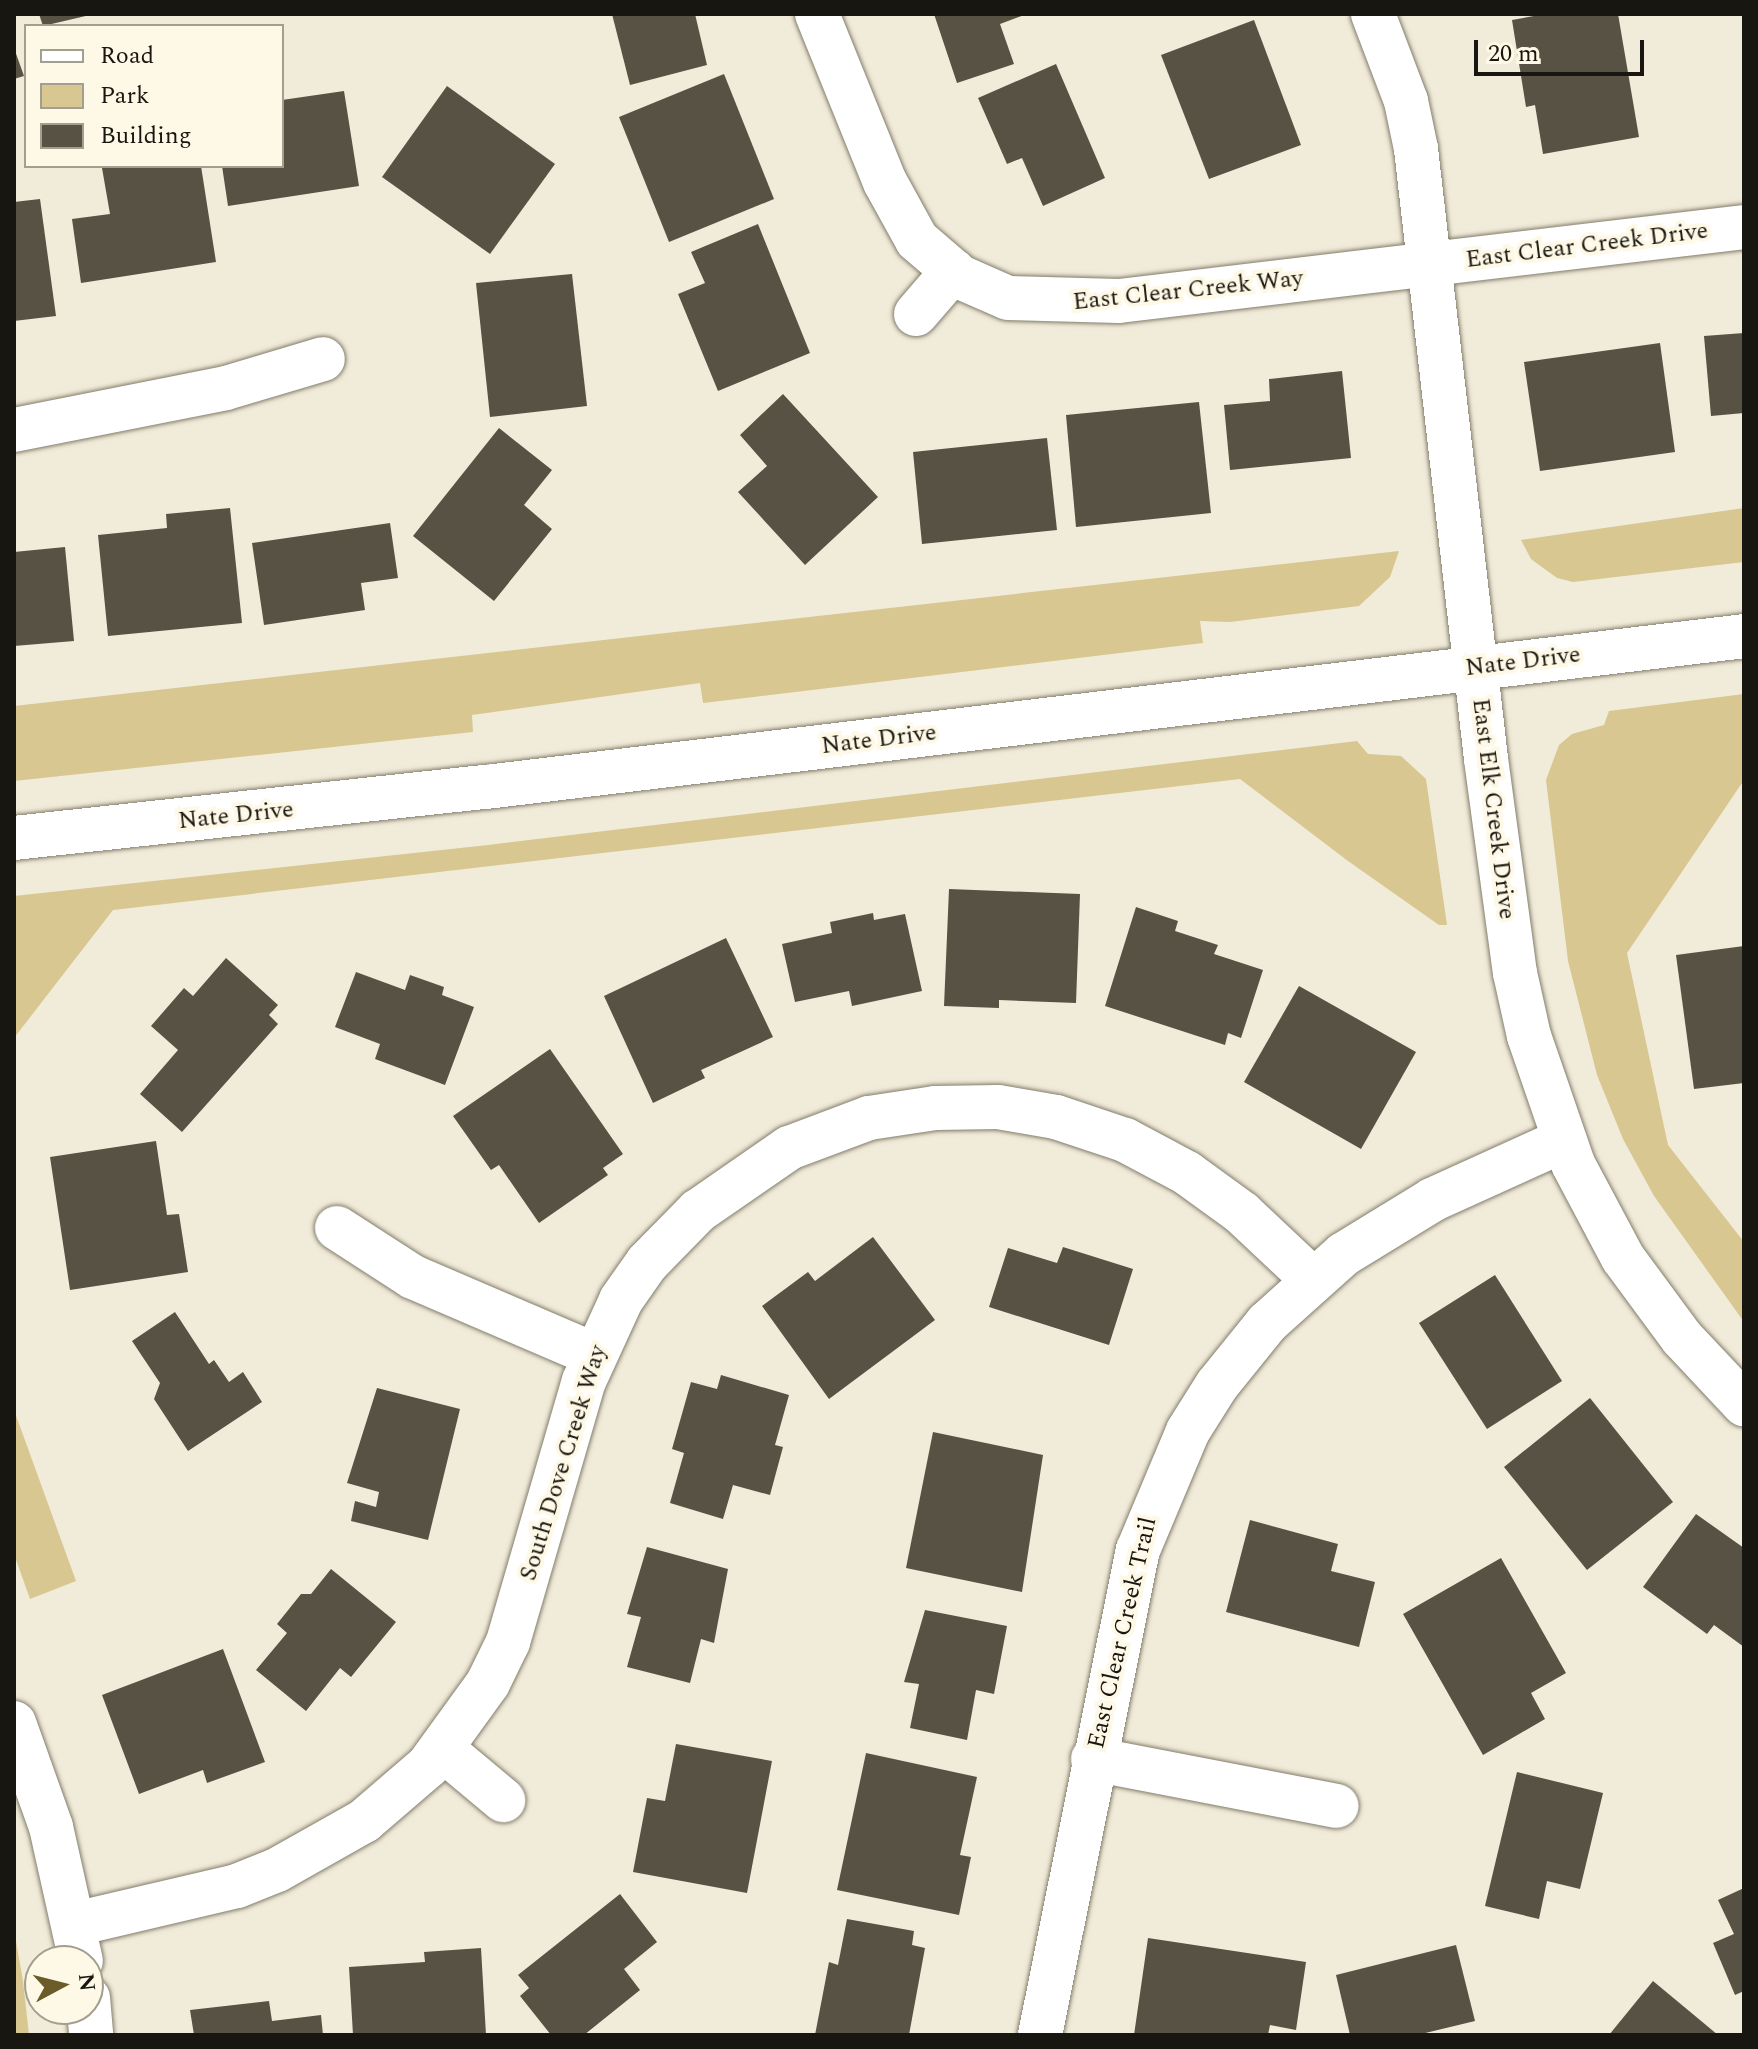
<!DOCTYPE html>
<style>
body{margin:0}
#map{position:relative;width:1758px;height:2049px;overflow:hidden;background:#f1ebd9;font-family:Spectral,serif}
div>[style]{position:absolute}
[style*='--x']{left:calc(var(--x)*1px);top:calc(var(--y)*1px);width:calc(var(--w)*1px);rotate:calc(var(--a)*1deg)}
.green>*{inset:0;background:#d8c791}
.building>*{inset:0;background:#575243}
.roads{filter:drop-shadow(0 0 2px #827d6c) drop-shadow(0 0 2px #827d6c)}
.minor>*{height:44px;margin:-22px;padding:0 22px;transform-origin:22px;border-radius:22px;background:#fff}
.tertiary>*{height:44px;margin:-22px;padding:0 22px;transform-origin:22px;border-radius:22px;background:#fff}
span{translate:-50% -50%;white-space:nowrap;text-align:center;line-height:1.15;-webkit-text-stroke:8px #fef8e6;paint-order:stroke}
.street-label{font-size:24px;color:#181610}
.frame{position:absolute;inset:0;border:16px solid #181610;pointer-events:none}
.legend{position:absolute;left:24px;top:24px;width:260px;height:144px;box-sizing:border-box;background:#fef8e6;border:2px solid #a29e90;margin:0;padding:10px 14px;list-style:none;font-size:24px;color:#181610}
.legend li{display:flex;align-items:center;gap:16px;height:40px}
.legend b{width:40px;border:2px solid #a29e90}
.north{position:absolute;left:24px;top:1945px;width:80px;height:80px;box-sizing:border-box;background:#fef8e6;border:2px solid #a29e90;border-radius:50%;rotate:83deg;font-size:22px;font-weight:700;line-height:32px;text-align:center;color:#181610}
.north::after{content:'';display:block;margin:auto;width:28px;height:36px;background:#6b5b28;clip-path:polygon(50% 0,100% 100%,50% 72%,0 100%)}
.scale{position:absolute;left:1474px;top:40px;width:170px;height:36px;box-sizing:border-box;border:4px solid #181610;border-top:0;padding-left:10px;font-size:24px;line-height:28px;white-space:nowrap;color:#181610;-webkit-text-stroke:6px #fef8e6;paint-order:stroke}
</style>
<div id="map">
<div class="green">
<i style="clip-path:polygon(1744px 508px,1744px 562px,1573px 582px,1557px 578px,1531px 559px,1521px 540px)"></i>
<i style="clip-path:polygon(1399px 551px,1390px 577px,1359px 606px,1230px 622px,1200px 621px,1203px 643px,703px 703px,700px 683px,472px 715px,473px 732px,14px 781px,14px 706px)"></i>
<i style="clip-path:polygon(1744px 694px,1744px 780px,1627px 953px,1668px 1145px,1744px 1242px,1744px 1322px,1654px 1196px,1623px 1139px,1597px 1075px,1568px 961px,1546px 780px,1559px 745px,1572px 734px,1604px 725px,1609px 711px)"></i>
<i style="clip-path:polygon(1357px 741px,1368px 754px,1401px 756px,1426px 779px,1447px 925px,1439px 925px,1348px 861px,1240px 779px,113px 910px,14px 1038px,14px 896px,488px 845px)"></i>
<i style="clip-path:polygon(14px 1410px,76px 1581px,30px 1599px,14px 1554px)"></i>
<i style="clip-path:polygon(14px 1930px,23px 1981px,29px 2035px,14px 2035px)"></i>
</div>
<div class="building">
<i style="clip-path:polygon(39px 14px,90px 14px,90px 15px,43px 26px)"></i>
<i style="clip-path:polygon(612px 14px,695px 14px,707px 65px,630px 85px)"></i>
<i style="clip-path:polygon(934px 14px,1027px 14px,1000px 24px,1014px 64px,957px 83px)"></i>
<i style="clip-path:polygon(1545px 14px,1618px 14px,1639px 137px,1543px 154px,1535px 105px,1526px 107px,1512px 20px)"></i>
<i style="clip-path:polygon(1254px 20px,1301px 145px,1209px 179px,1161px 55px)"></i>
<i style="clip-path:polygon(14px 48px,24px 76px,14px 79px)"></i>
<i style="clip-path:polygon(1056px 64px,1105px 178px,1043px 206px,1022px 158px,1007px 164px,978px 98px)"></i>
<i style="clip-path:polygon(724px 74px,774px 199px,669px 242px,619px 117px)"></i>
<i style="clip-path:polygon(447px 86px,555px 164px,490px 254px,382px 177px)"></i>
<i style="clip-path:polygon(344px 91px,359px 186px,228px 206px,222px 166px,282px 166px,282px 100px)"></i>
<i style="clip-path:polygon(119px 166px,201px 166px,216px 262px,81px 283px,72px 219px,110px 214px,102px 168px)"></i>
<i style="clip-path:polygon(40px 199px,56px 316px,14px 321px,14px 202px)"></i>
<i style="clip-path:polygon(758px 224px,810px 353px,718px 391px,678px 294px,705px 283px,691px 252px)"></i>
<i style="clip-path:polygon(572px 274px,587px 406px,490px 417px,476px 283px)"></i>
<i style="clip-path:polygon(1744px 333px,1744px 413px,1711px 416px,1704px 336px)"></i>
<i style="clip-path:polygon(1660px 343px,1675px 452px,1540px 471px,1524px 362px)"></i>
<i style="clip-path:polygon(1342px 371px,1351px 458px,1230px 470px,1224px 405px,1270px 401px,1269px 379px)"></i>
<i style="clip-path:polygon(783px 394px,878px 497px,805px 565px,738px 492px,767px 466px,740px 435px)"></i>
<i style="clip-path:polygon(1199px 402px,1211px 513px,1076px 527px,1066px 415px)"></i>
<i style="clip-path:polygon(499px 428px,552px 470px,524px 505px,552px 529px,494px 601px,413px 536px)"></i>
<i style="clip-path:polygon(1047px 438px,1057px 530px,922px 544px,913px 452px)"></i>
<i style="clip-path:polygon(230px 508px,242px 623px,108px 636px,98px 535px,167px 528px,166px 514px)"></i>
<i style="clip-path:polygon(390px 523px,398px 578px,361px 583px,365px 610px,264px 625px,252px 543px)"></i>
<i style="clip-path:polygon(65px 547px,74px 641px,14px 646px,14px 552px)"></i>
<i style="clip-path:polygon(949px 889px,1080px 894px,1076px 1003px,999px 1000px,999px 1008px,944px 1006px)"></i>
<i style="clip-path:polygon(1136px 907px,1178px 921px,1175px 931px,1218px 945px,1214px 954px,1263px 970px,1241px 1038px,1228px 1033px,1225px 1045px,1105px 1006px)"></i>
<i style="clip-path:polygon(873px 913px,874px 920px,905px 914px,922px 991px,852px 1006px,849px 991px,795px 1002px,782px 944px,832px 933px,830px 922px)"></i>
<i style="clip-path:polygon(726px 938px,773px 1037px,701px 1070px,705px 1078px,653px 1103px,604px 996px)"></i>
<i style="clip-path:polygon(1744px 946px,1744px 1083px,1694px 1089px,1676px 955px)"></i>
<i style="clip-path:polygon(226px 958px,278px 1005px,269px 1015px,278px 1024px,182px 1132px,140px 1094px,178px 1050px,151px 1026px,184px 988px,193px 996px)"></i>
<i style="clip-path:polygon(356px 972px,405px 990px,410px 975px,444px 987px,442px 995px,474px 1007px,445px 1085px,375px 1059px,380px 1044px,335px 1027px)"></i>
<i style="clip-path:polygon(1299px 986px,1416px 1052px,1361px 1149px,1244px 1082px)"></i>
<i style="clip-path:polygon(550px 1049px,623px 1154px,603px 1168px,608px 1175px,539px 1223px,499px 1165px,491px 1170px,453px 1116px)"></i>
<i style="clip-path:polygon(156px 1141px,167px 1215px,179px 1214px,188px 1272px,70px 1290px,50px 1157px)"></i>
<i style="clip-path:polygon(873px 1237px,935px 1320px,829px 1399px,762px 1306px,808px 1272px,815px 1281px)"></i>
<i style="clip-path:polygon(1063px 1247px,1133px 1269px,1109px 1345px,989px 1307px,1008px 1248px,1057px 1263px)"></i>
<i style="clip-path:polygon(1495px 1275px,1562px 1381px,1487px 1429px,1419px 1323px)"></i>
<i style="clip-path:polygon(175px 1312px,209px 1364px,214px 1360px,229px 1382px,243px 1372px,262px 1402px,188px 1451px,154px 1399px,160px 1383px,132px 1341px)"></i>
<i style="clip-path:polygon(721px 1375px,789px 1395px,775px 1445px,783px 1447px,770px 1495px,733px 1485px,723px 1519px,670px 1503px,684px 1453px,672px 1449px,691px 1382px,717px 1389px)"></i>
<i style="clip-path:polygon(377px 1388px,460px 1409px,428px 1540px,351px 1521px,355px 1501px,376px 1507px,379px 1492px,347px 1483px)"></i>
<i style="clip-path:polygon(1590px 1398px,1673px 1502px,1587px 1570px,1504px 1467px)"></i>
<i style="clip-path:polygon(933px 1432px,1043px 1455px,1022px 1592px,906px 1568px)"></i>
<i style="clip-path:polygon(1696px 1514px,1744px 1548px,1744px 1647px,1714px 1625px,1707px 1634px,1643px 1587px)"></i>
<i style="clip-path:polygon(1250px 1520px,1338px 1544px,1331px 1571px,1375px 1582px,1359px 1647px,1226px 1612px)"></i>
<i style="clip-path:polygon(647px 1547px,728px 1569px,714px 1643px,701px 1639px,690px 1683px,627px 1667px,641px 1617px,627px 1614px)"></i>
<i style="clip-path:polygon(1501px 1558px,1566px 1673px,1531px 1693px,1545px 1719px,1483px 1755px,1403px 1614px)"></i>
<i style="clip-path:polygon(331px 1569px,396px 1622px,351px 1677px,340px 1668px,306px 1711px,256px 1670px,287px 1633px,277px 1624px,301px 1594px,311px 1594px)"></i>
<i style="clip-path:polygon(925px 1610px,1007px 1626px,994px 1694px,976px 1690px,967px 1740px,910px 1728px,919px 1684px,904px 1682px)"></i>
<i style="clip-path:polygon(223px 1649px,265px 1762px,207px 1783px,203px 1770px,139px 1794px,102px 1695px)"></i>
<i style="clip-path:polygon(676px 1744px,772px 1761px,747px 1893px,633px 1872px,647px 1798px,665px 1801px)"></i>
<i style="clip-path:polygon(866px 1753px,977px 1777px,960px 1855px,971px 1857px,959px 1915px,837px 1890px)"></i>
<i style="clip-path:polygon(1517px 1772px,1603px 1793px,1580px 1889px,1547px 1881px,1539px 1919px,1485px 1906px)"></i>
<i style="clip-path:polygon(1744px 1888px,1744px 1991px,1735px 1995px,1713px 1943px,1734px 1934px,1718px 1900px)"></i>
<i style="clip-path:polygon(620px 1894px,657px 1942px,624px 1969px,640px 1990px,584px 2035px,551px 2035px,520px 1996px,529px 1988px,518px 1975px)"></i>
<i style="clip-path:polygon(847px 1919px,914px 1931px,912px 1945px,925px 1948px,909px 2035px,815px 2035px,829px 1962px,838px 1965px)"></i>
<i style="clip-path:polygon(1148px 1938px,1306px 1962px,1296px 2030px,1270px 2025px,1268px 2035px,1134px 2035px)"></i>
<i style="clip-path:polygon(1456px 1945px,1475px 2021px,1417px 2035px,1350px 2035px,1336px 1975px)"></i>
<i style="clip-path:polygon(481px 1948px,486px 2035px,353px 2035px,349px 1967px,425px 1962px,424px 1952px)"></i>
<i style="clip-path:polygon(1653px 1981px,1718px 2035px,1609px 2035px)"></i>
<i style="clip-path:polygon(269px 2001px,272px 2021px,321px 2015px,323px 2035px,194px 2035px,190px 2010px)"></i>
</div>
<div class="roads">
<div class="minor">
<i style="--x:817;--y:14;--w:181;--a:68"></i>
<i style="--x:885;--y:182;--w:66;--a:61.1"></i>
<i style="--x:917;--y:240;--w:57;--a:40.7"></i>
<i style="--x:960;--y:277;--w:52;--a:23.6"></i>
<i style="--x:1008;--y:298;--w:111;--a:1.5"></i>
<i style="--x:1119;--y:301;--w:629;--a:-6.75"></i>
<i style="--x:1373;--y:14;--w:93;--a:69.2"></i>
<i style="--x:1406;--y:101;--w:49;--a:78.2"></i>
<i style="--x:1416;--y:149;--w:614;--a:83.45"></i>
<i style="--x:1486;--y:759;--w:216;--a:82.3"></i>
<i style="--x:1515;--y:973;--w:65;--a:77.5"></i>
<i style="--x:1529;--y:1036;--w:135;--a:71"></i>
<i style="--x:1573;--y:1164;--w:106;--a:62"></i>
<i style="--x:1623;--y:1258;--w:99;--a:53.6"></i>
<i style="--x:1682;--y:1338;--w:91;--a:46.8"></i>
<i style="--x:916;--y:314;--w:57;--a:-49.3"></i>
<i style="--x:14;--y:430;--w:216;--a:-11.2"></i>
<i style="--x:226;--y:388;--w:101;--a:-16.6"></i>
<i style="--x:337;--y:1228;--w:90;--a:32.8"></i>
<i style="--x:413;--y:1277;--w:198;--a:23.2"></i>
<i style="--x:14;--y:1723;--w:110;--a:70.4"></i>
<i style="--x:51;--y:1827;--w:137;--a:77.4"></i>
<i style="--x:442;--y:1749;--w:80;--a:39.9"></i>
<i style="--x:1093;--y:1759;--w:248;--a:10.9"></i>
<i style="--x:75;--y:1924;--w:166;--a:-13.2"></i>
<i style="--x:237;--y:1886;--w:43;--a:-21.8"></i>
<i style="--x:277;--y:1870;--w:100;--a:-29.4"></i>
<i style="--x:364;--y:1821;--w:84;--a:-40.7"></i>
<i style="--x:428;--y:1766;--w:102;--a:-54.1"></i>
<i style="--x:488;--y:1683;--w:46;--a:-64"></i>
<i style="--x:508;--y:1642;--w:272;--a:-73.8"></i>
<i style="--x:584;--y:1381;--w:89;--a:-65.4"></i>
<i style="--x:621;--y:1300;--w:45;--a:-54.9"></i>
<i style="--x:647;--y:1263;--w:73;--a:-45.6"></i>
<i style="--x:698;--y:1211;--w:111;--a:-34.7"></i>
<i style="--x:789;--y:1148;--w:85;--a:-20.6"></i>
<i style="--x:869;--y:1118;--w:67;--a:-8.6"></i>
<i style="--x:935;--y:1108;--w:63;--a:-0.9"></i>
<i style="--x:998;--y:1107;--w:59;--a:9.8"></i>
<i style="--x:1056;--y:1117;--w:73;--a:18.4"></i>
<i style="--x:1125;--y:1140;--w:70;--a:28"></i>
<i style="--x:1187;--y:1173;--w:68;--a:36"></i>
<i style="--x:1242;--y:1213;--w:98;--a:43.3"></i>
<i style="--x:88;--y:1998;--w:37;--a:85"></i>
<i style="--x:1040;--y:2035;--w:495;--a:-78.6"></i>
<i style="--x:1138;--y:1550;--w:129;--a:-67.2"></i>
<i style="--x:1188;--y:1431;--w:54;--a:-57.8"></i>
<i style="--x:1217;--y:1385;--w:80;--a:-51.1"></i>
<i style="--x:1267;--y:1323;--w:103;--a:-41.9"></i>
<i style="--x:1344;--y:1254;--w:103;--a:-31.5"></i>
<i style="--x:1432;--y:1200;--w:145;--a:-24.4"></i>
</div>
<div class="tertiary">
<i style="--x:14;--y:838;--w:475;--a:-6.2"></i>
<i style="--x:486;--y:787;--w:1267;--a:-6.84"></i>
</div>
</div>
<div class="street-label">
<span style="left:1587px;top:246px;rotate:-7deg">East Clear Creek Drive</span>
<span style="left:1188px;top:291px;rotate:-6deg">East Clear Creek Way</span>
<span style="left:1523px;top:662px;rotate:-7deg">Nate Drive</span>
<span style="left:879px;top:740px;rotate:-7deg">Nate Drive</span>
<span style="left:1493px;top:809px;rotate:83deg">East Elk Creek Drive</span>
<span style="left:236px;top:816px;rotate:-6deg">Nate Drive</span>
<span style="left:564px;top:1463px;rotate:-73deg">South Dove Creek Way</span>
<span style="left:1123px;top:1633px;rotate:-77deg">East Clear Creek Trail</span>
</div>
<div class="frame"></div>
<ul class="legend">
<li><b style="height:10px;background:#fff"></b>Road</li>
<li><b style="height:22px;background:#d8c791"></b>Park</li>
<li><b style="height:22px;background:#575243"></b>Building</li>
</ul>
<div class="north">N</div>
<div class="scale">20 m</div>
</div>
